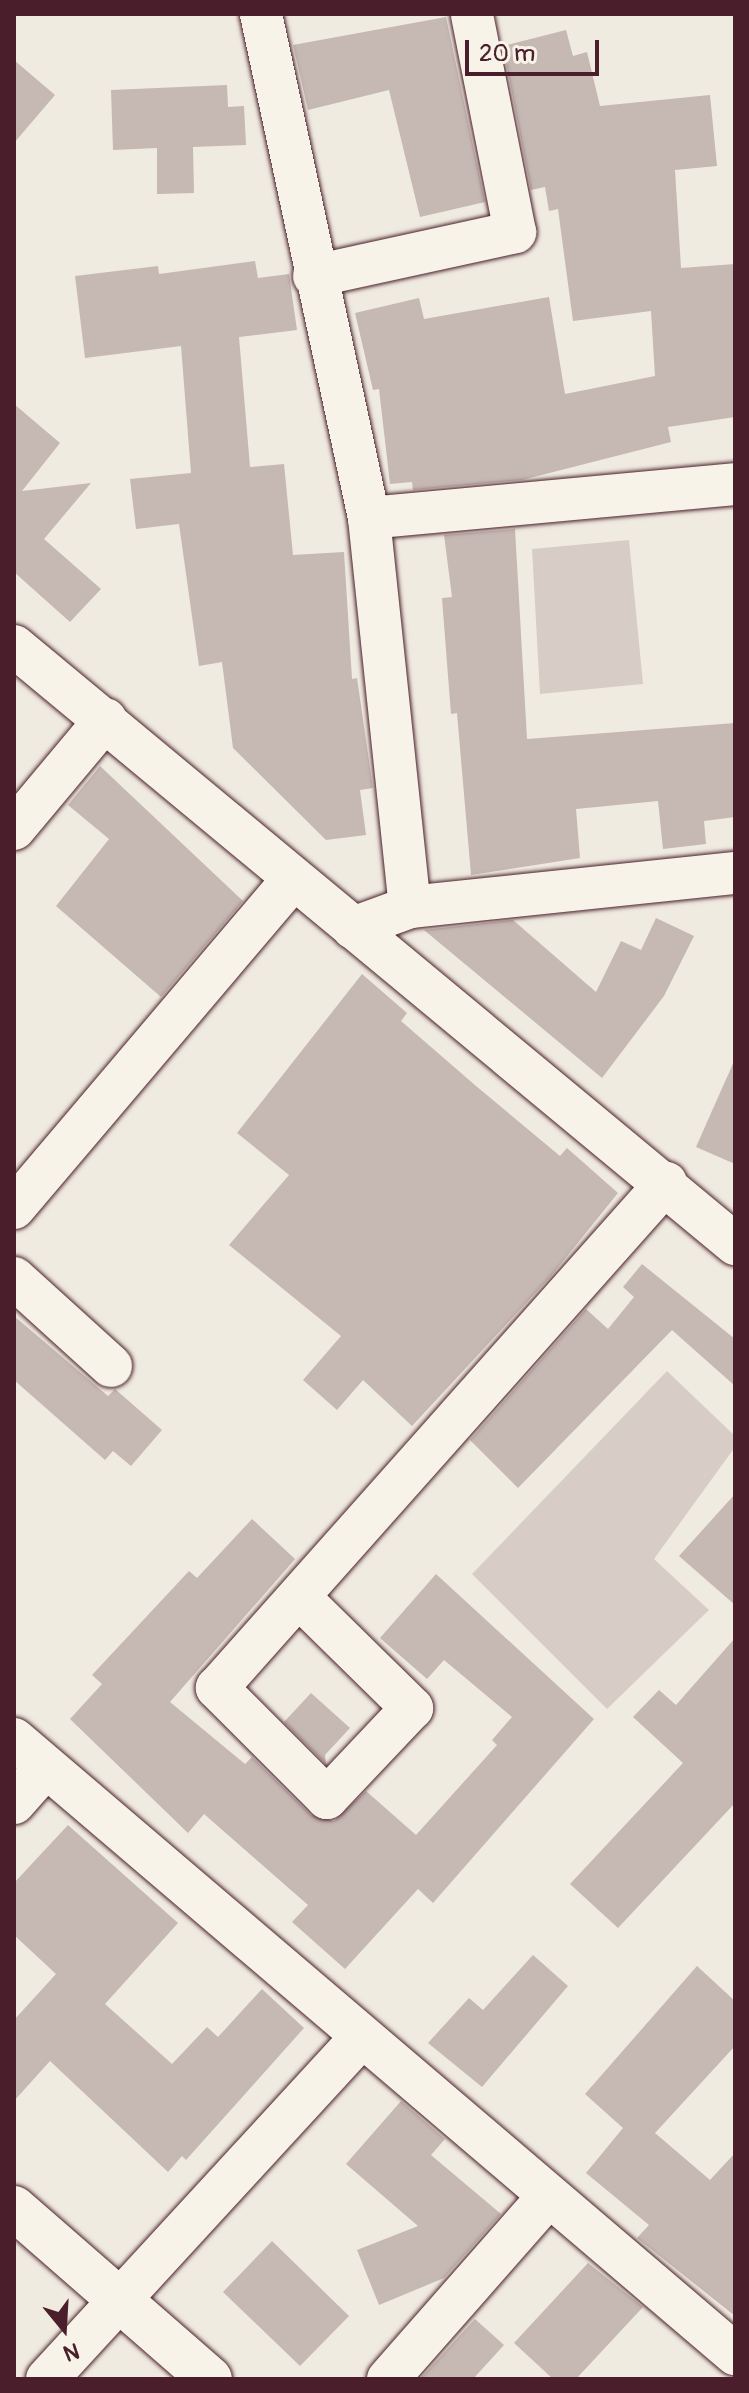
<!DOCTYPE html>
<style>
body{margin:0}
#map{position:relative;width:749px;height:2393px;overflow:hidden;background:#f0ebe0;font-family:Pangolin,sans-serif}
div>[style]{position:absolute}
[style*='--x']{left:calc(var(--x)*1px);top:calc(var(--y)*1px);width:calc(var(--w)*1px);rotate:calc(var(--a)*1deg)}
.green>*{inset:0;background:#d8cdc6}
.building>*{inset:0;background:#c6b8b3}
.roads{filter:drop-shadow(0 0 2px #4a1f2b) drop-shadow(0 0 2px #4a1f2b)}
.street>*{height:42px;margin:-21px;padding:0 21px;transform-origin:21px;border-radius:21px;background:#f7f3e8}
.secondary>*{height:44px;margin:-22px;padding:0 22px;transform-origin:22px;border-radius:22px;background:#f7f3e8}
span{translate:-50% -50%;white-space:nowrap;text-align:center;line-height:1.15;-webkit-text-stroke:6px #f7f3e8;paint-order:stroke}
.frame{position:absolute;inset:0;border:16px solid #4a1f2b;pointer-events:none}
.north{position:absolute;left:24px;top:2289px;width:80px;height:80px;-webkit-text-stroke:6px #f7f3e8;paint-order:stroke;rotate:162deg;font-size:22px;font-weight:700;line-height:32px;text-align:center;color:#4a1f2b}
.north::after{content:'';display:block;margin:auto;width:28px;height:36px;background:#4a1f2b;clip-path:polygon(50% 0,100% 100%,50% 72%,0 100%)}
.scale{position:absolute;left:465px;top:40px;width:134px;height:36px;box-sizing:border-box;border:4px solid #4a1f2b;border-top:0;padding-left:10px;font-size:24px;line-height:28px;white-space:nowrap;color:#4a1f2b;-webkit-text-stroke:6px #f7f3e8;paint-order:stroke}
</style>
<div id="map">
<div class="green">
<i style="clip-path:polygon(629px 540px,643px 684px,540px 694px,532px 549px)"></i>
<i style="clip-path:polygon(667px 1371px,735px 1436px,735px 1447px,654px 1559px,709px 1610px,607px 1709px,472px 1574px)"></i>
</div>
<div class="building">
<i style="clip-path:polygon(446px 17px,485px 202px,420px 217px,389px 90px,308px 110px,293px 45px)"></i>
<i style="clip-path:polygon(566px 30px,573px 56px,587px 52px,600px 106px,710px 95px,717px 166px,675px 170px,681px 268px,735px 264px,735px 417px,668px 427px,671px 442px,522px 480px,413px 490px,412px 482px,390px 484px,379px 389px,373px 390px,355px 313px,419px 298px,424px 319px,549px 297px,565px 394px,655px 376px,651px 311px,573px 321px,558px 209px,549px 211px,545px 187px,531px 190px,503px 46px)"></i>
<i style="clip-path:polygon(14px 60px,55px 95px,14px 143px)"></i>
<i style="clip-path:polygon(227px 85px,228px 107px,244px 106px,246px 145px,193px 147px,194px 193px,157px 194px,157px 148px,113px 150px,111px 90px)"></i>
<i style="clip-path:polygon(255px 261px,258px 278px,289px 274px,297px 330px,239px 337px,250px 467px,284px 464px,293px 555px,344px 552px,352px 679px,357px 678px,373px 788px,360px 790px,366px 835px,326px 840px,233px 748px,222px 662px,199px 666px,179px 524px,136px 529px,130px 479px,191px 473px,181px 346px,85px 358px,75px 276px,158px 266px,159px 274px)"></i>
<i style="clip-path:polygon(14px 404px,60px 443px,22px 491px,91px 483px,44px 539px,101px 589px,70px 622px,14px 572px)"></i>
<i style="clip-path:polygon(515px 529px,527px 739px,735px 723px,735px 817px,704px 821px,706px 844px,663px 849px,658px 801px,576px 809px,580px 858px,471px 875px,457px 713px,451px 714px,447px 663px,442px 598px,452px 597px,444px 535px)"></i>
<i style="clip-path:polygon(100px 766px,243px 901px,161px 997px,56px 906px,109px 839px,68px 805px)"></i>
<i style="clip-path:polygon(656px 918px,694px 936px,664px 996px,602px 1078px,424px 930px,513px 920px,596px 992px,621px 941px,641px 950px)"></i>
<i style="clip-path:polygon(362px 974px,407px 1013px,401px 1021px,476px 1086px,560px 1156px,567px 1148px,618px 1193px,551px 1276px,412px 1426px,363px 1380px,337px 1410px,303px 1380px,341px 1336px,229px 1245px,289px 1175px,237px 1133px)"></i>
<i style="clip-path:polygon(735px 1059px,735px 1164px,696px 1147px)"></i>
<i style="clip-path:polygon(642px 1264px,735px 1339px,735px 1386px,672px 1330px,518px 1488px,470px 1440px,586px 1309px,608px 1329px,634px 1297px,623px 1287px)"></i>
<i style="clip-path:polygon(14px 1316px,108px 1396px,115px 1389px,162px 1430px,131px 1466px,113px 1451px,105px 1460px,14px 1380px)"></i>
<i style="clip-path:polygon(735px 1494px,735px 1605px,679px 1556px)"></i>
<i style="clip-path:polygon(252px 1519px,295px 1559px,170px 1702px,245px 1764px,252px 1757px,311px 1815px,334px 1821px,366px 1791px,416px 1835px,497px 1745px,492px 1740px,512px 1717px,444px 1660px,427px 1679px,380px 1638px,436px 1574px,594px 1719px,433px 1903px,418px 1889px,345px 1969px,292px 1922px,308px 1905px,204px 1814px,188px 1833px,70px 1719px,102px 1684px,92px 1675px,189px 1571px,197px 1578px)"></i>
<i style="clip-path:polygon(735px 1638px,735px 1803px,618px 1928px,570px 1884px,683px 1763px,633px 1717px,659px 1690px,676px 1705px)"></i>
<i style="clip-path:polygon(311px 1693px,350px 1728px,325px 1755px,326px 1764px,284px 1722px)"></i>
<i style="clip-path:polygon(68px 1825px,178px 1923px,105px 2004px,172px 2064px,207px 2027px,218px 2037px,262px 1989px,304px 2028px,186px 2160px,182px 2156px,168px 2172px,50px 2061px,14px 2101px,14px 2020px,56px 1974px,14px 1935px,14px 1883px)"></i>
<i style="clip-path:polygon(533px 1955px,568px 1986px,482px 2087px,428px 2043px,469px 1998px,483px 2010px)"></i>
<i style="clip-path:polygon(697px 1966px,735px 2001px,735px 2046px,655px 2133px,710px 2180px,735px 2153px,735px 2316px,637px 2238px,649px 2225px,586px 2173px,623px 2128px,585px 2094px)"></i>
<i style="clip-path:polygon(401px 2101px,445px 2139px,431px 2155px,501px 2214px,444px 2278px,379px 2305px,357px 2250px,418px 2226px,346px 2164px)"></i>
<i style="clip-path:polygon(272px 2241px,349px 2316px,300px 2366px,223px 2292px)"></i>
<i style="clip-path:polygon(588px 2263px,643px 2307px,576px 2379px,553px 2379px,514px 2343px)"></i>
<i style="clip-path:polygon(475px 2319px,504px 2345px,473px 2379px,420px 2379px)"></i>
</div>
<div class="roads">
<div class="street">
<i style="--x:261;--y:14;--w:515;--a:77.91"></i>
<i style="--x:369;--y:518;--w:391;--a:84"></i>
<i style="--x:314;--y:276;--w:206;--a:-12.3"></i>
<i style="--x:515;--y:232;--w:222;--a:-101.2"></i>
<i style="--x:369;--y:518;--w:368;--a:-5.3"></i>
<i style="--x:14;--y:646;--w:937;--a:39.67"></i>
<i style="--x:14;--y:829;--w:143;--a:-50.1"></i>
<i style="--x:353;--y:928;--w:61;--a:-20.2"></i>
<i style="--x:410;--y:907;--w:327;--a:-6"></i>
<i style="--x:14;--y:1208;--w:429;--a:-49.7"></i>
<i style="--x:14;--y:1278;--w:131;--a:42.2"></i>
<i style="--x:301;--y:1599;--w:156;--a:44.5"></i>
<i style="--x:412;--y:1708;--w:124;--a:133.4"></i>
<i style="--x:327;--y:1798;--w:156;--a:-135"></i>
<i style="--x:217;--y:1688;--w:676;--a:-48.36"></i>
<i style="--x:14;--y:1739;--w:948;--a:40.46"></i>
<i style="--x:14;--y:1803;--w:48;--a:-48.4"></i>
<i style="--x:47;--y:2379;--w:464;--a:-47.4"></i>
<i style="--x:388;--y:2379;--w:242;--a:-48.7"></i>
</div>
<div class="secondary">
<i style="--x:14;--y:2208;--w:260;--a:41.1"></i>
</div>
</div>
<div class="frame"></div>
<div class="north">N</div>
<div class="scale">20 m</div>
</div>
